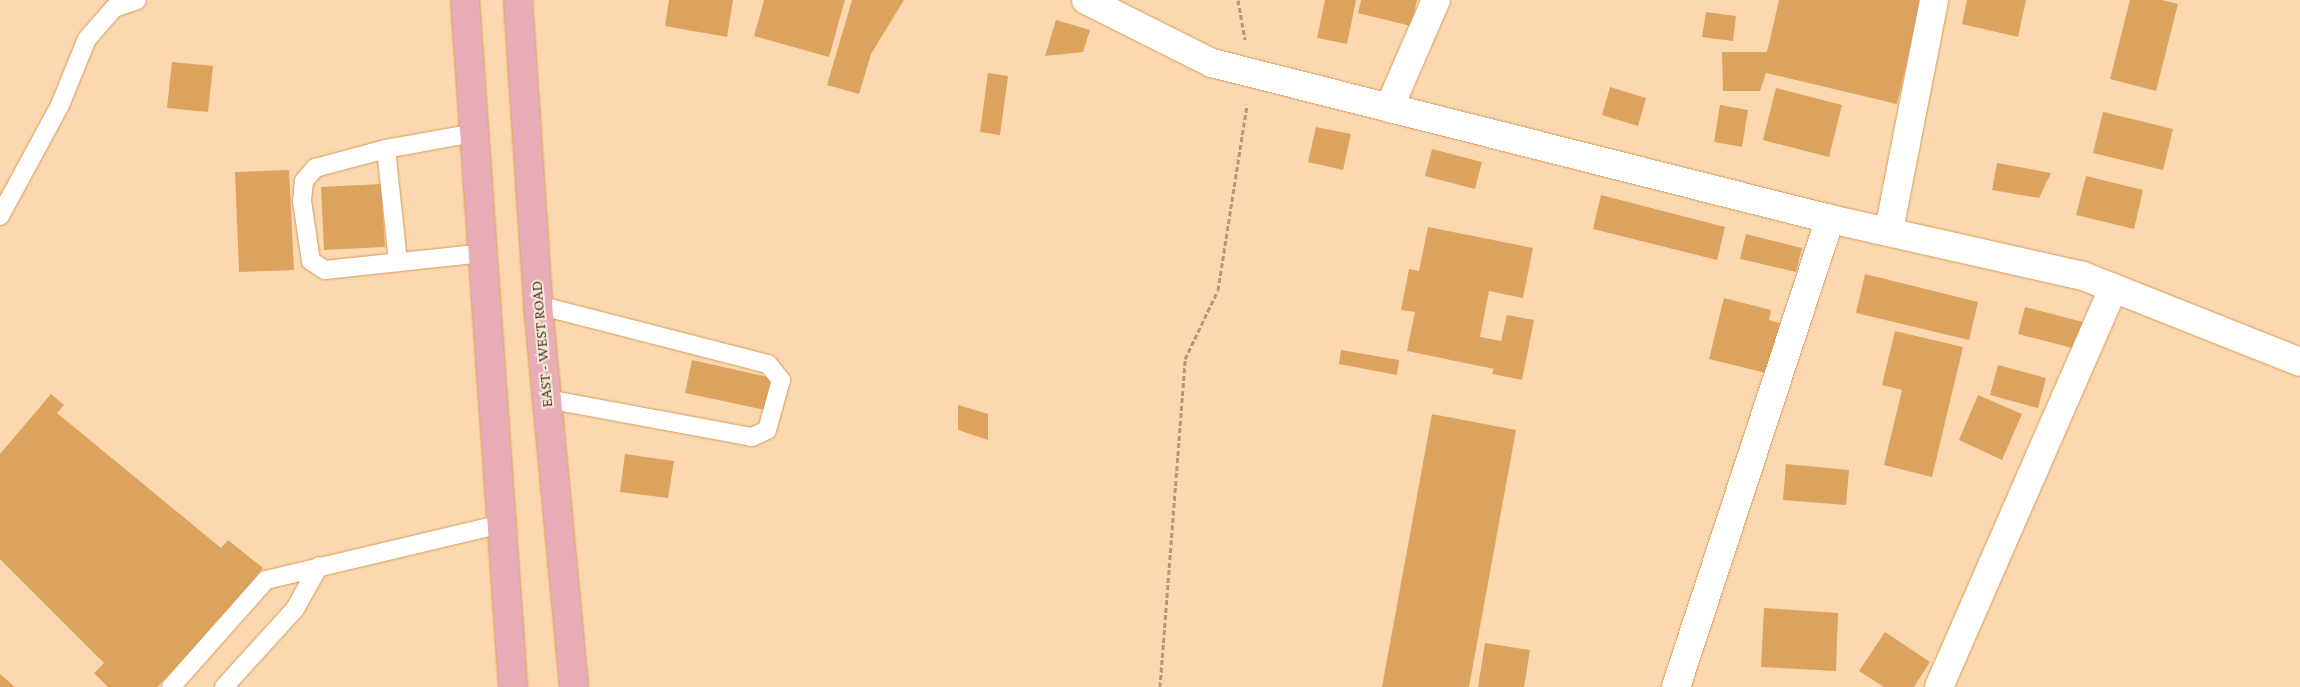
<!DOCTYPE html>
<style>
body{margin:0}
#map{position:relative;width:2300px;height:687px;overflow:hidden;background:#fcd8b1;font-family:"Crimson Pro",serif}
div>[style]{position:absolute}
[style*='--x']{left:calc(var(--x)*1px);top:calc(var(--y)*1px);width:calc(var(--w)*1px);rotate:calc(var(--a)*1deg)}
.building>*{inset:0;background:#dca35f}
.path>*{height:3px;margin-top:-1.5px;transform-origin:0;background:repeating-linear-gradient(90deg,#b79876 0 5px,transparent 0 7.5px)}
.roads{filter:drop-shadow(0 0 1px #d59c58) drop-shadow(0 0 1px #d59c58)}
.lane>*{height:18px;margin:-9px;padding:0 9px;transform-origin:9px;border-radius:9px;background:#fff}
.street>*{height:28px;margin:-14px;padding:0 14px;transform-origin:14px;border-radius:14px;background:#fff}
.primary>*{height:28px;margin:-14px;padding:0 14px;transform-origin:14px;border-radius:14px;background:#e8acb6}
span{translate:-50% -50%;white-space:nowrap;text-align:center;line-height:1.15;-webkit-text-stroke:4px #f6eadd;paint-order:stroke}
.street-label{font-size:16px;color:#4f371b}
</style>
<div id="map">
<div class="building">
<i style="clip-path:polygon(669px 0,733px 0,727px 37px,665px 26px)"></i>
<i style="clip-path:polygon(764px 0,845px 0,829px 57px,754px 36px)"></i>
<i style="clip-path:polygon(852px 0,904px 0,871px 54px,859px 94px,827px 85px)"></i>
<i style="clip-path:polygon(1325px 0,1356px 0,1347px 44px,1317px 38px)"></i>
<i style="clip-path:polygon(1361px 0,1417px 0,1411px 26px,1358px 13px)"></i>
<i style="clip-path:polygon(1779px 0,1921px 0,1897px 104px,1766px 73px,1760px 91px,1723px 91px,1722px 52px,1767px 52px)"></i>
<i style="clip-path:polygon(1967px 0,2026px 0,2018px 37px,1962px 24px)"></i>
<i style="clip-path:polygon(2130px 0,2162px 0,2178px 4px,2156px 91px,2110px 79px)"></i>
<i style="clip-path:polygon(1706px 12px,1736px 16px,1733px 41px,1702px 37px)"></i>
<i style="clip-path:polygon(1056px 20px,1090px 30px,1083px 52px,1045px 56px)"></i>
<i style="clip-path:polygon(172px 62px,213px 66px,208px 112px,167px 108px)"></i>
<i style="clip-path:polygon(988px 73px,1008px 76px,1000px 135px,980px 132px)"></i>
<i style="clip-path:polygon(1610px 87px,1646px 98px,1638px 126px,1602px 115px)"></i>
<i style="clip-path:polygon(1776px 88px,1842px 105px,1829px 157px,1763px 140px)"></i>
<i style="clip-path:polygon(1720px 105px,1748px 110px,1742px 147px,1714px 142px)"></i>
<i style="clip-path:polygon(2103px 112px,2173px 129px,2163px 170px,2093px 153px)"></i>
<i style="clip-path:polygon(1316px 127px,1351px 134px,1343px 170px,1308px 162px)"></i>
<i style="clip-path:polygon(1432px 149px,1482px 162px,1475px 189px,1425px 176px)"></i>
<i style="clip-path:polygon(1997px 163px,2051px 173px,2039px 198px,1992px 190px)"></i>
<i style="clip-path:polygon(289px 170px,294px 270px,239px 272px,235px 172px)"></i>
<i style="clip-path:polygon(2086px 176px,2143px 190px,2134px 229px,2076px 215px)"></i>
<i style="clip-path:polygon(381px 184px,385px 247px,324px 250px,321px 187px)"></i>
<i style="clip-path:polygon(1601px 195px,1725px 227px,1717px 260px,1593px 229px)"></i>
<i style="clip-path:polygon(1428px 227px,1533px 248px,1523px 298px,1489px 291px,1480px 337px,1501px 341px,1507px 315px,1534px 320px,1522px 380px,1492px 374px,1494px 369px,1407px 351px,1415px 312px,1401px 310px,1409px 269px,1419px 271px)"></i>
<i style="clip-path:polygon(1746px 234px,1802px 248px,1796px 272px,1740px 259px)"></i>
<i style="clip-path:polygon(1865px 274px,1978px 302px,1969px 340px,1856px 313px)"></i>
<i style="clip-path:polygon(1724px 298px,1771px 310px,1769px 320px,1783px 324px,1770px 374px,1709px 359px)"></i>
<i style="clip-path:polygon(2025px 307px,2083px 322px,2076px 349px,2018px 334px)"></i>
<i style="clip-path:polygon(1895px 331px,1963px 347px,1932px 477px,1884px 465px,1902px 390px,1882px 385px)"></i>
<i style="clip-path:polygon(1341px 350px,1399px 360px,1397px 375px,1339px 364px)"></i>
<i style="clip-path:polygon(692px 360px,781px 380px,774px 412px,685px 393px)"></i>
<i style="clip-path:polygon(1998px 365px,2046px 378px,2038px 408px,1990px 395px)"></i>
<i style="clip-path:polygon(51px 394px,64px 405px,57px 413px,221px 548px,228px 540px,263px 568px,203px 641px,157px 687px,108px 687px,94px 673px,104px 663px,0 559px,0 454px)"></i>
<i style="clip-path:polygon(1978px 395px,2022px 414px,2002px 460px,1959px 440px)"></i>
<i style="clip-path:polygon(958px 405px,988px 414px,988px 440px,958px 430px)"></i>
<i style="clip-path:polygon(1432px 414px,1516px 430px,1469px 687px,1382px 687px)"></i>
<i style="clip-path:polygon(625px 454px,674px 461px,668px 498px,620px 492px)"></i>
<i style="clip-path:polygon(1786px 464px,1849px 470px,1846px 505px,1783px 500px)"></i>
<i style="clip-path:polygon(1764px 608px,1838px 613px,1836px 671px,1761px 667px)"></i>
<i style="clip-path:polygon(1885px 632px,1930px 662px,1914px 687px,1884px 687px,1859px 671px)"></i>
<i style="clip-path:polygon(1485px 643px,1530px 650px,1524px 687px,1478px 687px)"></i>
<i style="clip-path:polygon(0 674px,15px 687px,0 687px)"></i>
</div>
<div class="path">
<i style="--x:1238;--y:0;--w:40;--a:80"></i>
<i style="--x:1160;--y:687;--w:329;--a:-85.6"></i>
<i style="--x:1185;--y:359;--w:76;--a:-64.4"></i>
<i style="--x:1218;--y:290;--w:188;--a:-81.1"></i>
</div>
<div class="roads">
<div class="lane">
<i style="--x:474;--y:133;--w:89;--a:169.7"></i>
<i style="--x:386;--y:149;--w:73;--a:165"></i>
<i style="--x:315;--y:168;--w:17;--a:130"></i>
<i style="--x:304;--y:181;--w:20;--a:96"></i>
<i style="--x:302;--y:201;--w:61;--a:81.5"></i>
<i style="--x:311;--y:261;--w:17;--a:33"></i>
<i style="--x:325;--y:270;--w:159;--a:-6.1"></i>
<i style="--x:386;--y:149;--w:114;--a:83.9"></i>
<i style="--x:0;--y:216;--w:126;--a:-61.6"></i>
<i style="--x:60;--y:105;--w:71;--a:-67.8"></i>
<i style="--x:87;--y:39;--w:41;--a:-48.9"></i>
<i style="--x:114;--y:8;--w:24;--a:-19"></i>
<i style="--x:538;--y:305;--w:237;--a:14.4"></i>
<i style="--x:768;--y:364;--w:21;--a:51"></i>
<i style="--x:781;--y:380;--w:52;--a:105.6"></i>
<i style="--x:767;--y:430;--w:17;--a:155"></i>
<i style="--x:752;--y:437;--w:208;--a:-169.5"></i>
<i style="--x:171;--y:687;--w:143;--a:-48.4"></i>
<i style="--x:266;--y:580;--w:242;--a:-13.4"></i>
<i style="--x:224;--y:687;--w:105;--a:-47.7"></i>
<i style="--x:295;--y:609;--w:49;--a:-60.8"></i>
</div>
<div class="street">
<i style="--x:1086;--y:0;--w:141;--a:26.6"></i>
<i style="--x:1212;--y:63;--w:637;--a:14.17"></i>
<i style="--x:1830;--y:219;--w:259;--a:12.7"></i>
<i style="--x:2083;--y:276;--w:233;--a:21.6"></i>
<i style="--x:1389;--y:108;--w:118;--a:-66.5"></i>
<i style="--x:1889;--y:230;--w:234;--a:-78.9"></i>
<i style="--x:1676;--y:687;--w:493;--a:-71.8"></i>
<i style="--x:1939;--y:687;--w:435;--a:-66.4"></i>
</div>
<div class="primary">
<i style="--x:465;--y:0;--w:689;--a:86"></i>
<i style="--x:518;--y:0;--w:306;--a:86.2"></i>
<i style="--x:538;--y:305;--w:384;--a:84.6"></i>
</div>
</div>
<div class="street-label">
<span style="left:542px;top:344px;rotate:-95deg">EAST - WEST ROAD</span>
</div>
</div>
